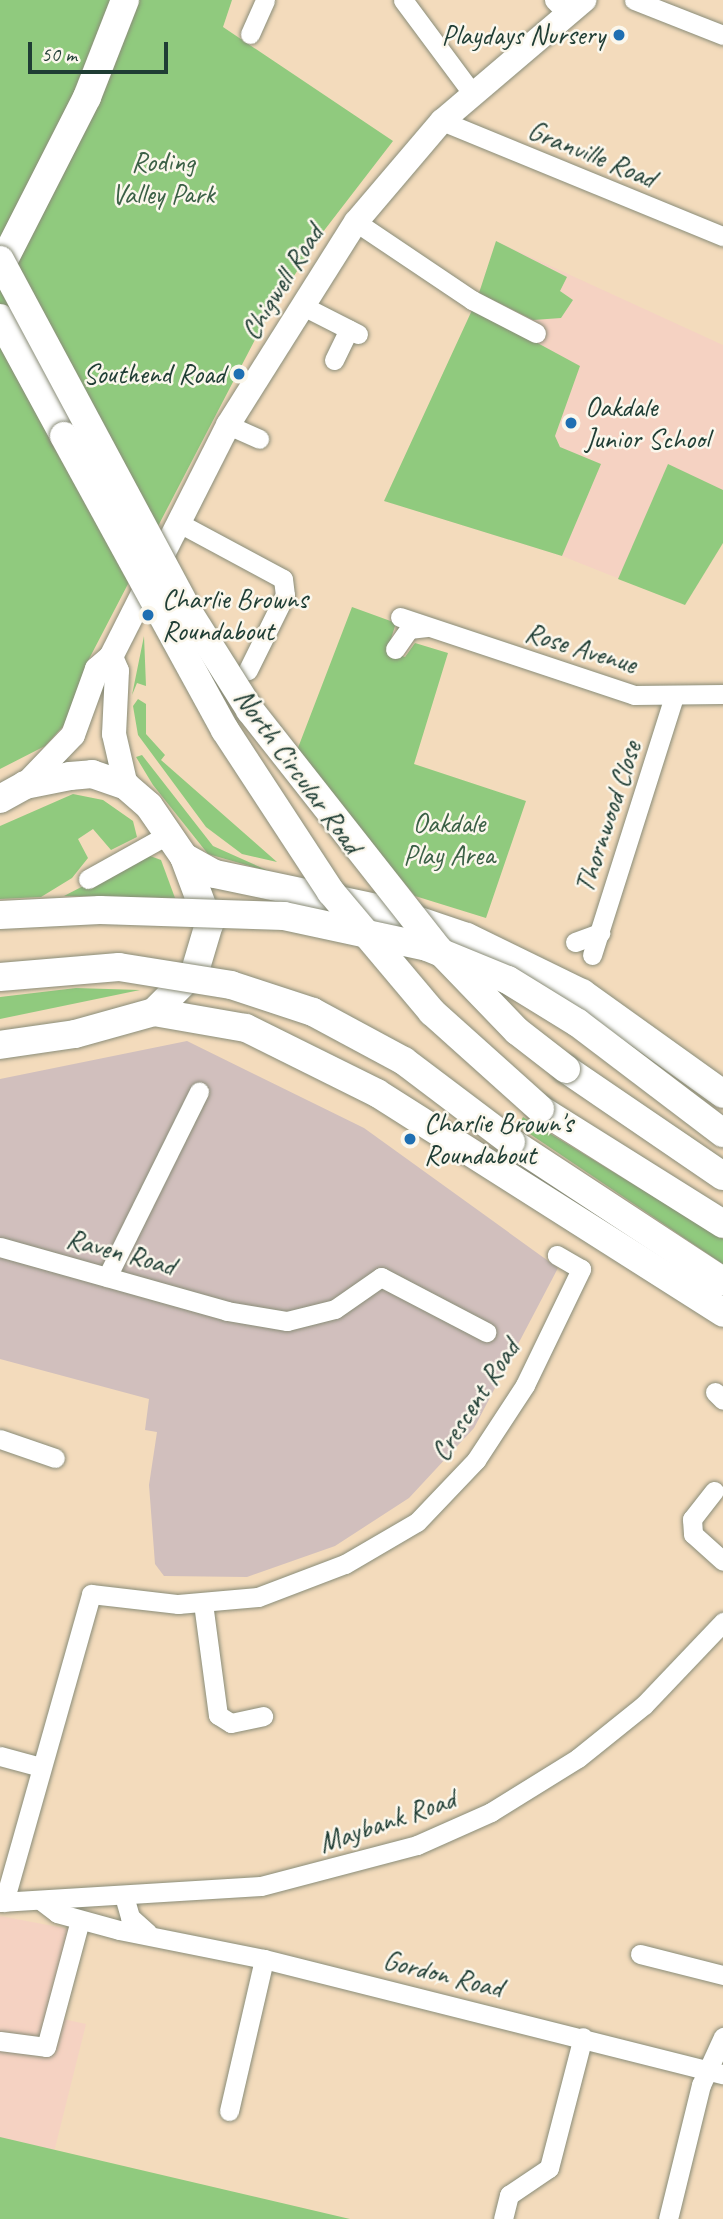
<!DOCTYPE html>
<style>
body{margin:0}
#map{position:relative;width:723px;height:2219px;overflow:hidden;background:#f3dbbc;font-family:Caveat,sans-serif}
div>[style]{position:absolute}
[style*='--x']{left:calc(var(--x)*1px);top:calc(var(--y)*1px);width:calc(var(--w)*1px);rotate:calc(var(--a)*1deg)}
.built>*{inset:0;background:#f5d2c2}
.industrial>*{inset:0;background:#d1bfbd}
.green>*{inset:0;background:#90ca7e}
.roads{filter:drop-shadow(0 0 2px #898c78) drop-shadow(0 0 2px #898c78)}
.minor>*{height:19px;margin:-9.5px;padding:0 9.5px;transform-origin:9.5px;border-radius:9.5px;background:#fff}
.major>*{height:24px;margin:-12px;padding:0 12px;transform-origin:12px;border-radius:12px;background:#fff}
.highway>*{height:28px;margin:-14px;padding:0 14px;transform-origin:14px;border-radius:14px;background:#fff}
.bridges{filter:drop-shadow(0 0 2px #898c78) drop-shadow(0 0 2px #898c78)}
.highway-bridge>*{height:28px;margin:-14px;padding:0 14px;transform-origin:14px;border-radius:14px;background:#fff}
.dots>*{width:19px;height:19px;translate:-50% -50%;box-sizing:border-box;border:4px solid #fbf7ec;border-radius:50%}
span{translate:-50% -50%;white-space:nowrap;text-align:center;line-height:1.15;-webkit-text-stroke:5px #fbf7ec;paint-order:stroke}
.poi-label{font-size:28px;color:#1f3d34}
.right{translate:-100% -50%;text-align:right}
.left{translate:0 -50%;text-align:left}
.street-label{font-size:28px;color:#1f3d34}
.park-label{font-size:28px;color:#3b6046}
.scale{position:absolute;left:28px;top:42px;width:140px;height:32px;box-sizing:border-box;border:4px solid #1f3d34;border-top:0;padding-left:9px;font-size:21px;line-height:24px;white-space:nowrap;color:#1f3d34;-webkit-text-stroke:5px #fbf7ec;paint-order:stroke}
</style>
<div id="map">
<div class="built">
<i style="clip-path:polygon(496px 241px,723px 345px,723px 543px,685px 605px,562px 556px,384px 501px,476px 302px)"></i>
<i style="clip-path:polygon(0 1916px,85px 1932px,63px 2019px,86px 2024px,54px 2152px,0 2138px)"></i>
</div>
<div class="industrial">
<i style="clip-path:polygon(187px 1041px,364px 1128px,558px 1268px,474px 1428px,409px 1498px,335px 1546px,247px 1577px,164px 1576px,155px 1564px,149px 1485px,157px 1432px,145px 1430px,149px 1399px,0 1359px,0 1079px)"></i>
</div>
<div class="green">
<i style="clip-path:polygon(0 0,232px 0,223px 27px,393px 141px,316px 241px,260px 330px,89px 659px,66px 723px,45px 746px,0 769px)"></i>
<i style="clip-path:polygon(496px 241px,567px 277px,560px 291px,573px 300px,561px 318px,533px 320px,479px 293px)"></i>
<i style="clip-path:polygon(473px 308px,580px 366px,555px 436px,560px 447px,601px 464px,562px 556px,384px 501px)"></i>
<i style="clip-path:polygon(668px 464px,723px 490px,723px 543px,685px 605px,618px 579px)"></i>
<i style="clip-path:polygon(352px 607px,396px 623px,387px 651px,405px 657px,415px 643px,448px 653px,414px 764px,526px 801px,486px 918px,415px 896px,296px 753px)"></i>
<i style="clip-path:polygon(144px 636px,146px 686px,137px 683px,132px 695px)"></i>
<i style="clip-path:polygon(138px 699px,146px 704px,146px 734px,165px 755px,161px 760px,277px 862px,242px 854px,206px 827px,138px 735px,133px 706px)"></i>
<i style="clip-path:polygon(142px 755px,213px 846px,271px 872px,208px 854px,153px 785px,136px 757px)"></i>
<i style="clip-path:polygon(73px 794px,103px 800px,133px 821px,137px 837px,111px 850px,93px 829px,78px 839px,88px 858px,72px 878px,41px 897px,0 899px,0 826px)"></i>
<i style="clip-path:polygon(145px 854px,161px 860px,175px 898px,64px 896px)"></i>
<i style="clip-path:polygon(76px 988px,140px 990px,0 1019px,0 997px)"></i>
<i style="clip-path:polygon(523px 1117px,723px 1239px,723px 1264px,518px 1126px)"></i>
<i style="clip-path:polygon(0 2137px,350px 2219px,0 2219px)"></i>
</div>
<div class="roads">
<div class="minor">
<i style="--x:403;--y:0;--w:116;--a:53.4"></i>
<i style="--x:554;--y:0;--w:17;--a:45"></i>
<i style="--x:634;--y:0;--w:96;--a:21.5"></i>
<i style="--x:250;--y:34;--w:37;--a:-66"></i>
<i style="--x:442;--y:121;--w:304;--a:22.3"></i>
<i style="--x:356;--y:222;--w:140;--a:33.9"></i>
<i style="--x:472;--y:300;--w:72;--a:27.3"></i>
<i style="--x:301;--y:305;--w:64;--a:27"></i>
<i style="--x:334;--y:360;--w:34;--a:-64"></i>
<i style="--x:228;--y:425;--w:34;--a:24"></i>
<i style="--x:179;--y:523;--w:118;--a:28.3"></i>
<i style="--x:283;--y:579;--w:16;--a:83"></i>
<i style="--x:285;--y:595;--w:84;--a:116.3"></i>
<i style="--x:400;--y:617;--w:247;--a:18.4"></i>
<i style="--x:634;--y:695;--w:89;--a:-0.6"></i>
<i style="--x:395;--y:649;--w:24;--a:-55"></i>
<i style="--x:409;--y:629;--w:18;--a:-6"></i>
<i style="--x:88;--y:879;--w:93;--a:-29.1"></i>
<i style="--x:575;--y:942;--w:27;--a:-20"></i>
<i style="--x:592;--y:955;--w:272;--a:-72.4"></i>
<i style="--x:0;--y:1247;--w:236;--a:15.7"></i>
<i style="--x:227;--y:1311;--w:61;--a:9.5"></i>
<i style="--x:287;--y:1321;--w:49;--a:-14"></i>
<i style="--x:335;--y:1309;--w:56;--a:-34.8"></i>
<i style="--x:381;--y:1277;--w:119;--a:27.6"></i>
<i style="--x:107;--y:1277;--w:207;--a:-63.6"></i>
<i style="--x:715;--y:1392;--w:11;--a:45"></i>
<i style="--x:0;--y:1439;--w:58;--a:19.1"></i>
<i style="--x:714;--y:1491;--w:36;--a:128"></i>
<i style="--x:692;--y:1519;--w:15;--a:86"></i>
<i style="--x:693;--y:1534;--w:40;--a:42"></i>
<i style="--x:203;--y:1603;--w:113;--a:82.4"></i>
<i style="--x:218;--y:1715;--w:15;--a:32"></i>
<i style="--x:231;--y:1723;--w:33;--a:-12"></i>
<i style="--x:0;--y:1756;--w:39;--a:15"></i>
<i style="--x:124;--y:1896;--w:22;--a:74"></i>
<i style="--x:130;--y:1917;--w:24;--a:42"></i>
<i style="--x:40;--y:1900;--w:21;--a:37"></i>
<i style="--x:57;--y:1913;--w:64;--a:15.3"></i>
<i style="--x:119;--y:1930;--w:148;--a:11.3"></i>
<i style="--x:264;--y:1959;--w:473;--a:14.1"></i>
<i style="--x:0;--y:1902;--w:261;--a:-3.5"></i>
<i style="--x:261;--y:1886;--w:161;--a:-14.7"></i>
<i style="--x:417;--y:1845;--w:81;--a:-24"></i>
<i style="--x:491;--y:1812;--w:102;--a:-31.8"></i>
<i style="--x:578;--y:1758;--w:85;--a:-38.8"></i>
<i style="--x:644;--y:1705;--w:115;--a:-46.4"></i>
<i style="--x:4;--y:1902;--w:320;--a:-74.2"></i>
<i style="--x:91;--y:1594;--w:88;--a:6.6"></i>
<i style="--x:178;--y:1604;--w:80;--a:-5"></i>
<i style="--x:258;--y:1597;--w:93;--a:-20.8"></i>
<i style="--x:345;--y:1564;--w:83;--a:-30.3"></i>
<i style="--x:417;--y:1522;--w:86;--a:-46.4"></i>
<i style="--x:476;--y:1460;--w:90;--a:-56.8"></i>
<i style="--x:525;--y:1385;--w:129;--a:-64.2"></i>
<i style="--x:581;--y:1269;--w:28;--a:-150"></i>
<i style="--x:640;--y:1954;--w:86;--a:14.2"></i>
<i style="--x:0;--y:2041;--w:46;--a:7.4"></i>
<i style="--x:46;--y:2047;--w:131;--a:-75"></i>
<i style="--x:229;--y:2111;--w:156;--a:-77"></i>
<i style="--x:503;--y:2219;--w:25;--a:-76"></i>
<i style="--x:509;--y:2195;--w:48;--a:-34"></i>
<i style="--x:549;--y:2168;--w:135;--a:-75.5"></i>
<i style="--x:668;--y:2219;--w:138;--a:-76.2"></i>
<i style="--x:701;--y:2085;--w:53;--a:-65.4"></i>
</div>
<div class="major">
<i style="--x:111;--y:657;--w:15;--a:67"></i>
<i style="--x:117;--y:671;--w:63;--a:92.7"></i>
<i style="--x:114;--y:734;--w:53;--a:77"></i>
<i style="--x:25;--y:785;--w:69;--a:-46.2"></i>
<i style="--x:73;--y:735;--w:70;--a:-70"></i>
<i style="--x:97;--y:669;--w:18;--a:-41"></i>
<i style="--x:111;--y:657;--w:260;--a:-63.2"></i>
<i style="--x:228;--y:425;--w:240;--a:-57.8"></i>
<i style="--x:356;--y:222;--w:133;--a:-49.6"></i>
<i style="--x:442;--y:121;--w:187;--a:-40.4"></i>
</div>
<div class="highway">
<i style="--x:0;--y:268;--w:192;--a:-63"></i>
<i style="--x:87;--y:97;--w:104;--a:-68.6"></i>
<i style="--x:0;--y:318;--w:134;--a:61.5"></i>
<i style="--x:0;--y:799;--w:29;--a:-29"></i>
<i style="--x:25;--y:785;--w:46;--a:-11.3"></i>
<i style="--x:70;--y:776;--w:22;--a:-5"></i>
<i style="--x:92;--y:774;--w:36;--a:19"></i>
<i style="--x:126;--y:786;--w:30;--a:41"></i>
<i style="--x:149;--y:806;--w:62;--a:55.5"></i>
<i style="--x:184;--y:857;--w:72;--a:69.5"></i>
<i style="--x:209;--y:924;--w:49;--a:106.6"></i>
<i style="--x:195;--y:971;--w:58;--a:135"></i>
<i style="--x:154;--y:1012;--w:82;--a:164.4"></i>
<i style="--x:75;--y:1034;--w:76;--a:171.7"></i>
<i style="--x:184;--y:857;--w:35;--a:29"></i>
<i style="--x:215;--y:874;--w:179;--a:11.9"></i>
<i style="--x:390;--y:911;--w:81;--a:18.7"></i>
<i style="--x:467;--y:937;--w:128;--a:26"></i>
<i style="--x:582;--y:993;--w:173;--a:35.6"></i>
<i style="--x:154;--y:1012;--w:93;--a:9.9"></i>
<i style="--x:246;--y:1028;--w:146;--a:26.4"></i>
<i style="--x:377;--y:1093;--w:410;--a:32.4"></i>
<i style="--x:566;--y:1069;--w:190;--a:34.3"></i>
<i style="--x:540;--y:1109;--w:216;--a:32.1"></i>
<i style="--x:511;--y:1142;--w:254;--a:33.3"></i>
</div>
</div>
<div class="bridges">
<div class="highway-bridge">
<i style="--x:0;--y:260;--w:400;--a:61.8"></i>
<i style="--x:189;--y:613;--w:115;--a:57.8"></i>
<i style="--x:250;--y:710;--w:304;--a:51.8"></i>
<i style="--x:438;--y:949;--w:114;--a:46.1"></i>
<i style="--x:517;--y:1031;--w:62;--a:37.8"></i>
<i style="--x:64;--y:436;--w:335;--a:61.3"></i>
<i style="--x:225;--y:730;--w:194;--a:56.8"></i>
<i style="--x:331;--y:892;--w:157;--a:49.9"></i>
<i style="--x:432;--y:1012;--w:145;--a:41.9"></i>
<i style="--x:0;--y:915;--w:100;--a:-2.9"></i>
<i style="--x:100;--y:910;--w:184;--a:1.9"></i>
<i style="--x:284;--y:916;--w:146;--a:12.2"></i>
<i style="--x:427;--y:947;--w:87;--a:22.2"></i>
<i style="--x:508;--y:980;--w:82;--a:31.6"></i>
<i style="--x:578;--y:1023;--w:182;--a:37.2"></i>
<i style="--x:0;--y:977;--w:119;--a:-4.8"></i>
<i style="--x:119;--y:967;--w:113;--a:9.1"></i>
<i style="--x:231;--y:985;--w:86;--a:18.2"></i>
<i style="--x:313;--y:1012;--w:103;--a:28.3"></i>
<i style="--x:404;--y:1061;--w:134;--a:37.1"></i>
</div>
</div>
<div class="dots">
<i style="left:619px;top:35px;background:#1f6fb2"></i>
<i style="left:239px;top:374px;background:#1f6fb2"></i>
<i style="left:571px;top:423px;background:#1f6fb2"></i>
<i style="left:148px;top:615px;background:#1f6fb2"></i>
<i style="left:410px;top:1139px;background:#1f6fb2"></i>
</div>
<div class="poi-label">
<span class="right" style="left:605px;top:35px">Playdays Nursery</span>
<span class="right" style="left:225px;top:374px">Southend Road</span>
<span class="left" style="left:585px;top:423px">Oakdale<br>Junior School</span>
<span class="left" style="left:162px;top:615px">Charlie Browns<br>Roundabout</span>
<span class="left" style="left:424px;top:1139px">Charlie Brown's<br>Roundabout</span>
</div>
<div class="street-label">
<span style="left:592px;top:154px;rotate:22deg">Granville Road</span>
<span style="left:282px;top:282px;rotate:-58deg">Chigwell Road</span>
<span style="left:581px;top:648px;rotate:17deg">Rose Avenue</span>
<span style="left:298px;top:771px;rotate:54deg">North Circular Road</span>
<span style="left:608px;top:817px;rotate:-72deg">Thornwood Close</span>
<span style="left:121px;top:1252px;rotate:15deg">Raven Road</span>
<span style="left:475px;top:1400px;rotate:-57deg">Crescent Road</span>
<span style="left:387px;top:1821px;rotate:-19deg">Maybank Road</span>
<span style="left:443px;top:1974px;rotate:14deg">Gordon Road</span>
</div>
<div class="park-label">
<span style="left:163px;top:178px">Roding<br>Valley Park</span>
<span style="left:449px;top:839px">Oakdale<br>Play Area</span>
</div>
<div class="scale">50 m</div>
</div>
